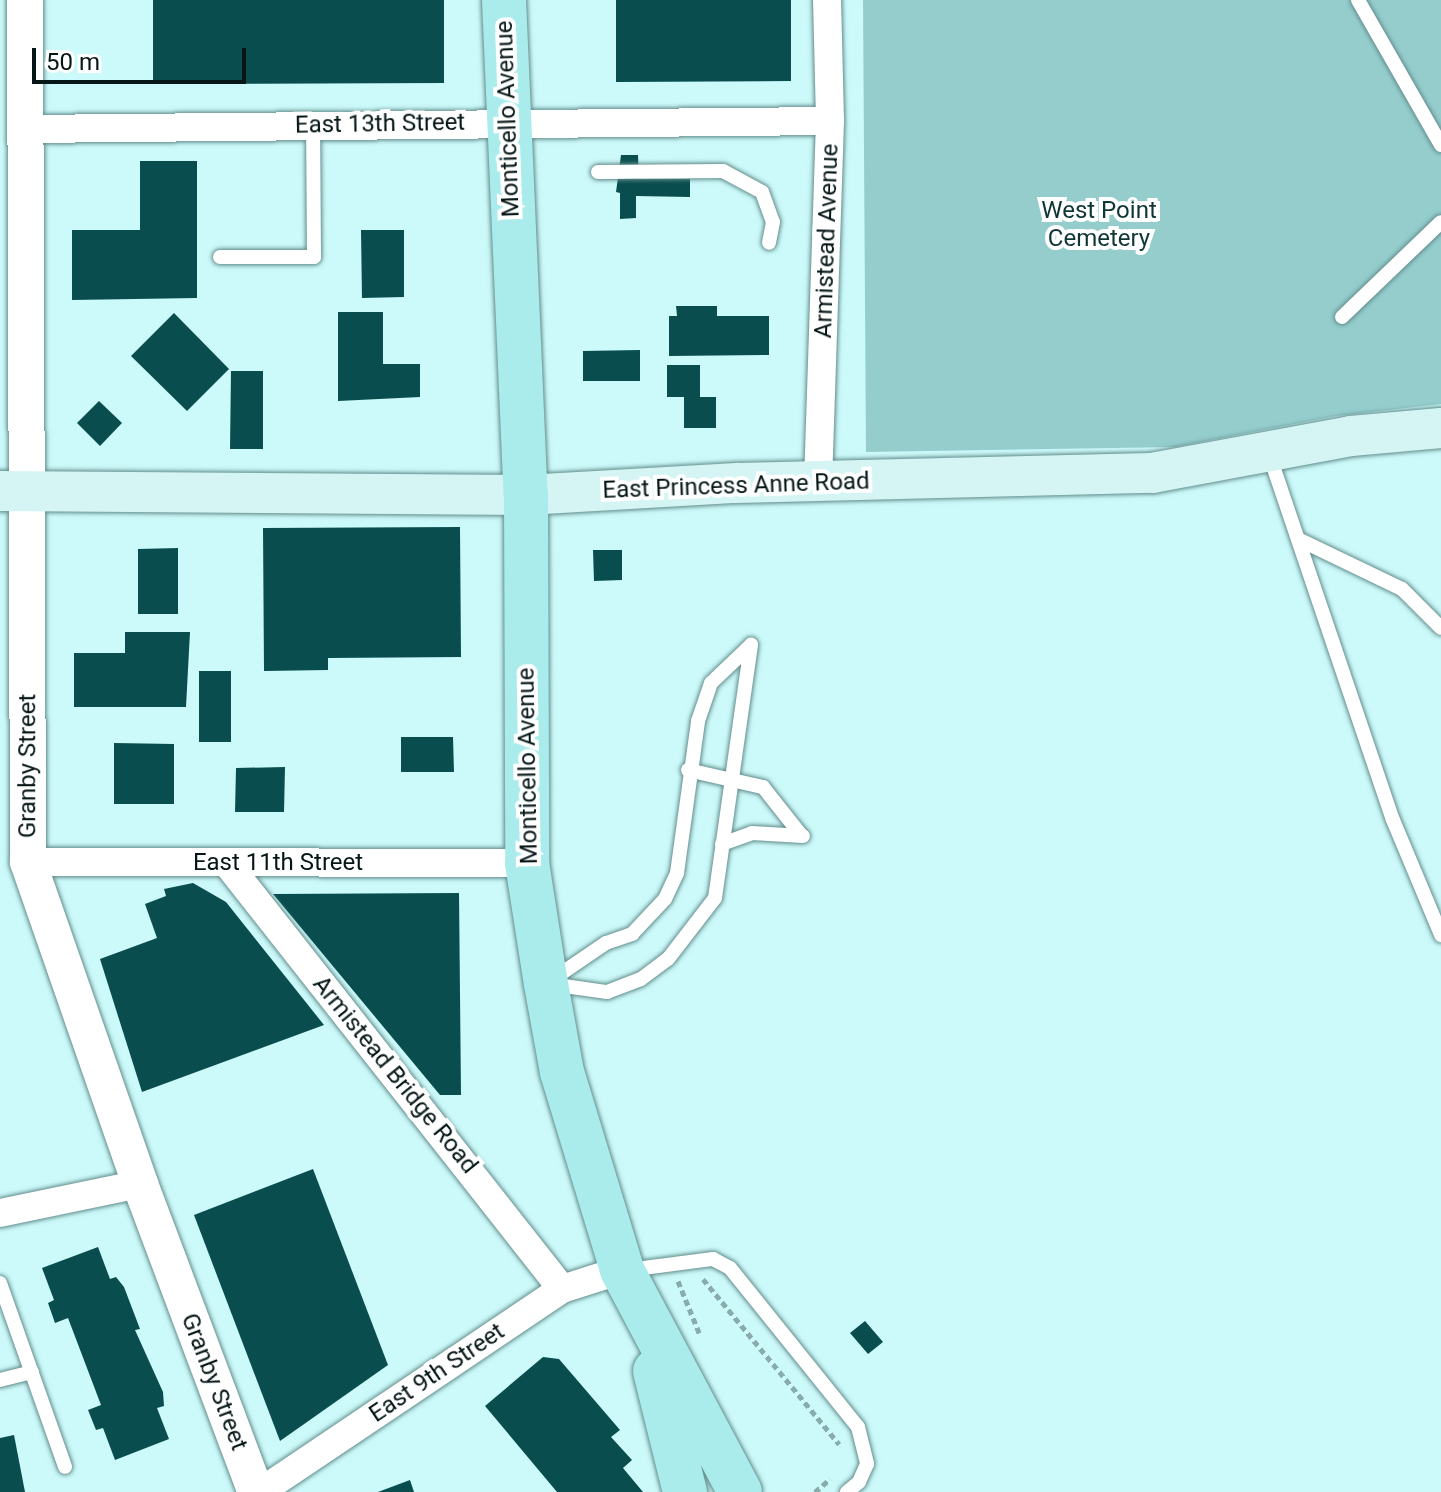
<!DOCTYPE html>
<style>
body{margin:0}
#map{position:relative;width:1441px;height:1492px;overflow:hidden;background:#ccf9f9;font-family:Roboto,sans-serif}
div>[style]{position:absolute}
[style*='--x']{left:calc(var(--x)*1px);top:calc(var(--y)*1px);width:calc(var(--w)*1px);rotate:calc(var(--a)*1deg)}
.green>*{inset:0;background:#95cdcd}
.building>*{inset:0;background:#094d4e}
.path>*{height:5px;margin-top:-2.5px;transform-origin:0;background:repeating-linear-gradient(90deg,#88abab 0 6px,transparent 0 10px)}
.roads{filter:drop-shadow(0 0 2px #638d8d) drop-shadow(0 0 2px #638d8d)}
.service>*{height:14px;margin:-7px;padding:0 7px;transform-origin:7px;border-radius:7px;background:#fff}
.minor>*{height:28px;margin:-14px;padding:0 14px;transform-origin:14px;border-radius:14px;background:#fff}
.tertiary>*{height:36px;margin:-18px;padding:0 18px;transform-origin:18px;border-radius:18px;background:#fff}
.secondary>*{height:40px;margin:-20px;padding:0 20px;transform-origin:20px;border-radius:20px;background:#d5f5f5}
.primary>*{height:44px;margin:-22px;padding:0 22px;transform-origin:22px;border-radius:22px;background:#aaebeb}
span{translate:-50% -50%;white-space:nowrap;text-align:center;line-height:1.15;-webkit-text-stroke:8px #fff;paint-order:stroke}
.street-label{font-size:24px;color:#061617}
.park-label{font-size:24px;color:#0f3636}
.scale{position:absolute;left:32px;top:48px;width:214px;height:36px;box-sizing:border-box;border:4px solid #061617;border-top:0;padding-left:10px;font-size:24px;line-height:28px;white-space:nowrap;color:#061617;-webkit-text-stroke:6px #fff;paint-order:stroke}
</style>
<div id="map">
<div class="green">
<i style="clip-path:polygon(863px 0,1441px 0,1441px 404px,1336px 416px,1175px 447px,866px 452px)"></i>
</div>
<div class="building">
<i style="clip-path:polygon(153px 0,444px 0,444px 83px,153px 84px)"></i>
<i style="clip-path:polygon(616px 0,791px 0,791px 81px,616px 82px)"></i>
<i style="clip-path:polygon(621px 155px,638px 155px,639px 179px,690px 179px,690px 197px,636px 196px,636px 218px,620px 219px,620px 193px,616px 192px)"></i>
<i style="clip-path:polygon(140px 161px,197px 161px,197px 298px,72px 300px,72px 230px,140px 230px)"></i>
<i style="clip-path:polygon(361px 230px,404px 230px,404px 297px,362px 298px)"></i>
<i style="clip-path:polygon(676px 306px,717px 306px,717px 316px,769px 316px,769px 355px,669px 356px,669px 316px,677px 316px)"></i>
<i style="clip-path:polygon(338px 312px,383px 312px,383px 364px,420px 364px,420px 397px,338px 401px)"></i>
<i style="clip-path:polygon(174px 313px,229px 369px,187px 411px,131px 356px)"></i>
<i style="clip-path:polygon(640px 350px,640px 381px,583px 381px,583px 351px)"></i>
<i style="clip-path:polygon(667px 365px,700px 365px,700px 397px,716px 397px,716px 428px,684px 428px,684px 397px,667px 397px)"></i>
<i style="clip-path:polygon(231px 371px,263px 371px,263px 449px,230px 449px)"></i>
<i style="clip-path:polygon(99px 401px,122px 423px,100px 446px,77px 423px)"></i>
<i style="clip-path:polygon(460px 527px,461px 657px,328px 658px,328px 670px,264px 671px,263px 528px)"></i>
<i style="clip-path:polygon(178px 548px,178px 614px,138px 614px,138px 549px)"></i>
<i style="clip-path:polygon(593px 550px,622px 550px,622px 580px,594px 581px)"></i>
<i style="clip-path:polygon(125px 632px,190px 632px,186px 707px,74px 707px,74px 653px,125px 653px)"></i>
<i style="clip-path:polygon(199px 671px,231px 671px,231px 742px,199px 742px)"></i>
<i style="clip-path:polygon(401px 737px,453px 737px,454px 772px,401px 772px)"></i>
<i style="clip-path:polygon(114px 743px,174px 744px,174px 804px,114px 804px)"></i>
<i style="clip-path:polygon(285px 767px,284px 812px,235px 812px,236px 768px)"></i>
<i style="clip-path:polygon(193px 883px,226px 902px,324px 1025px,142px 1092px,100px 959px,157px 938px,145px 904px,166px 896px,164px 889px)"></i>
<i style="clip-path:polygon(459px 893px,461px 1095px,440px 1095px,273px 894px)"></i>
<i style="clip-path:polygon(313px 1169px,388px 1365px,280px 1441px,194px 1215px)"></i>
<i style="clip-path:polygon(98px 1247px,110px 1279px,116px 1277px,124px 1287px,140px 1329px,135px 1330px,163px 1392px,164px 1406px,157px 1408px,169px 1439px,115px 1460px,103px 1428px,96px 1430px,88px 1410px,101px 1405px,68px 1318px,55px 1323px,48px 1303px,54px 1300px,42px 1268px)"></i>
<i style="clip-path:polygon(865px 1321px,883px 1342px,868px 1354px,850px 1333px)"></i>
<i style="clip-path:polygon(543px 1357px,559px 1359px,620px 1430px,611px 1437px,632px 1460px,623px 1468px,643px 1492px,557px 1492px,485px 1406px)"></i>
<i style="clip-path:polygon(14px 1435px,25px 1492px,0 1492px,0 1438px)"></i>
<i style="clip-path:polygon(410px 1480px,414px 1492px,378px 1492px)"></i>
</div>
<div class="path">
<i style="--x:703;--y:1279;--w:214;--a:50.5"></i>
<i style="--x:678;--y:1281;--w:58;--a:67.8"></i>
<i style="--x:815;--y:1492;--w:20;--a:-41"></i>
</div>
<div class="roads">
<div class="service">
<i style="--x:1358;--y:0;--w:167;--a:60.2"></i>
<i style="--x:598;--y:172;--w:125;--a:-0.5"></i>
<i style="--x:723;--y:171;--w:44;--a:28.3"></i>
<i style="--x:762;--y:192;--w:32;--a:70"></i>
<i style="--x:773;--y:222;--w:21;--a:101"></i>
<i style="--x:220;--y:257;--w:94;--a:0"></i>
<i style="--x:314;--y:257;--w:132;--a:-90.4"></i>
<i style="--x:1342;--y:317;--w:137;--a:-43.8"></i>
<i style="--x:1269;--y:454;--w:386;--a:71.3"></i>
<i style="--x:1393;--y:820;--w:125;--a:67.3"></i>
<i style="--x:1298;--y:539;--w:115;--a:25.7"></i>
<i style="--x:1402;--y:589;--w:55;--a:45"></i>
<i style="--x:688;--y:770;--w:77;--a:12.8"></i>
<i style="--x:763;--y:787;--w:61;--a:51.6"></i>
<i style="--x:722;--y:844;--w:32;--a:-20"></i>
<i style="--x:752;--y:833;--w:51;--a:3.4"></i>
<i style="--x:553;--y:979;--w:64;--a:-34.2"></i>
<i style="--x:606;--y:943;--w:28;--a:-19"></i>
<i style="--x:632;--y:934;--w:48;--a:-46.7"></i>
<i style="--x:665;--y:899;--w:29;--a:-65"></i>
<i style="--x:677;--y:873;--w:153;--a:-82.1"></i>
<i style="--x:698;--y:721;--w:40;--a:-71.1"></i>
<i style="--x:711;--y:683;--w:55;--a:-43.5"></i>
<i style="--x:550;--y:984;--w:58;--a:8"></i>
<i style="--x:607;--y:992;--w:36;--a:-21"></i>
<i style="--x:641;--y:979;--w:34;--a:-37"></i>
<i style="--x:668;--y:959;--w:77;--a:-52.4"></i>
<i style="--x:715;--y:898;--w:256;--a:-81.9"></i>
<i style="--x:628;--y:1270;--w:86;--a:-7.4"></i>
<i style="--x:713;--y:1259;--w:19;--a:28"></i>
<i style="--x:730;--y:1268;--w:204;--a:51.2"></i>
<i style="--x:858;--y:1427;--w:38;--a:76"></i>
<i style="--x:867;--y:1464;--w:20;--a:114"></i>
<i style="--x:859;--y:1482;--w:16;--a:140"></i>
<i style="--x:0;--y:1283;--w:195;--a:70.5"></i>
<i style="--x:0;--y:1380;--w:33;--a:-14"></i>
</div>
<div class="minor">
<i style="--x:26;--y:129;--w:804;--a:-0.57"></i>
<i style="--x:818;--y:483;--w:362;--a:-88.1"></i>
<i style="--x:830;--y:121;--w:121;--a:-91.4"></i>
<i style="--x:28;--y:862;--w:499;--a:0.1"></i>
<i style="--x:226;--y:862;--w:543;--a:51.8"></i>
<i style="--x:0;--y:1213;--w:143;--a:-11.7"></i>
<i style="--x:260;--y:1492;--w:364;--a:-33.9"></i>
<i style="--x:562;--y:1289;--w:63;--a:-17.6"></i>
</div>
<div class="tertiary">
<i style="--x:25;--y:0;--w:862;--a:89.8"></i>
<i style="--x:28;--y:862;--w:341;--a:70.8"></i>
<i style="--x:140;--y:1184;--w:329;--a:69.4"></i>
</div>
<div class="secondary">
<i style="--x:0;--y:491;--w:526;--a:0.44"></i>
<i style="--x:526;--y:495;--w:211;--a:-3.3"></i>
<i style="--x:737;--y:483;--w:415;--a:-1.4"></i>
<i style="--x:1152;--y:473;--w:202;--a:-10.5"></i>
<i style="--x:1351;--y:436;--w:90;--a:-5.1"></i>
</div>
<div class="primary">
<i style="--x:504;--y:0;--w:495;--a:87.5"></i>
<i style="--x:526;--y:495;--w:368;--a:89.8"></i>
<i style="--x:527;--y:863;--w:122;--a:81.1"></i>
<i style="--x:546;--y:984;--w:89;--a:79.7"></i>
<i style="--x:562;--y:1072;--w:207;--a:73.1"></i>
<i style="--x:622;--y:1270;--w:251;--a:62"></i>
<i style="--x:655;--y:1371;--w:125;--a:76.1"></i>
</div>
</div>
<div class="street-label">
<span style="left:508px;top:119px;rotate:-92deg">Monticello Avenue</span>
<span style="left:380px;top:124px;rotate:-1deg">East 13th Street</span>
<span style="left:827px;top:241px;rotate:-88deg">Armistead Avenue</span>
<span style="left:736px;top:486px;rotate:-2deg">East Princess Anne Road</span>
<span style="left:28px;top:766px;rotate:-90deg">Granby Street</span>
<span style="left:528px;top:766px;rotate:-91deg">Monticello Avenue</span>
<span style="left:278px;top:863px">East 11th Street</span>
<span style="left:395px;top:1075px;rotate:51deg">Armistead Bridge Road</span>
<span style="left:437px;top:1373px;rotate:-34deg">East 9th Street</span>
<span style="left:214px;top:1382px;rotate:69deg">Granby Street</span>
</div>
<div class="park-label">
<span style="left:1099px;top:225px">West Point<br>Cemetery</span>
</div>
<div class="scale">50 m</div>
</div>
